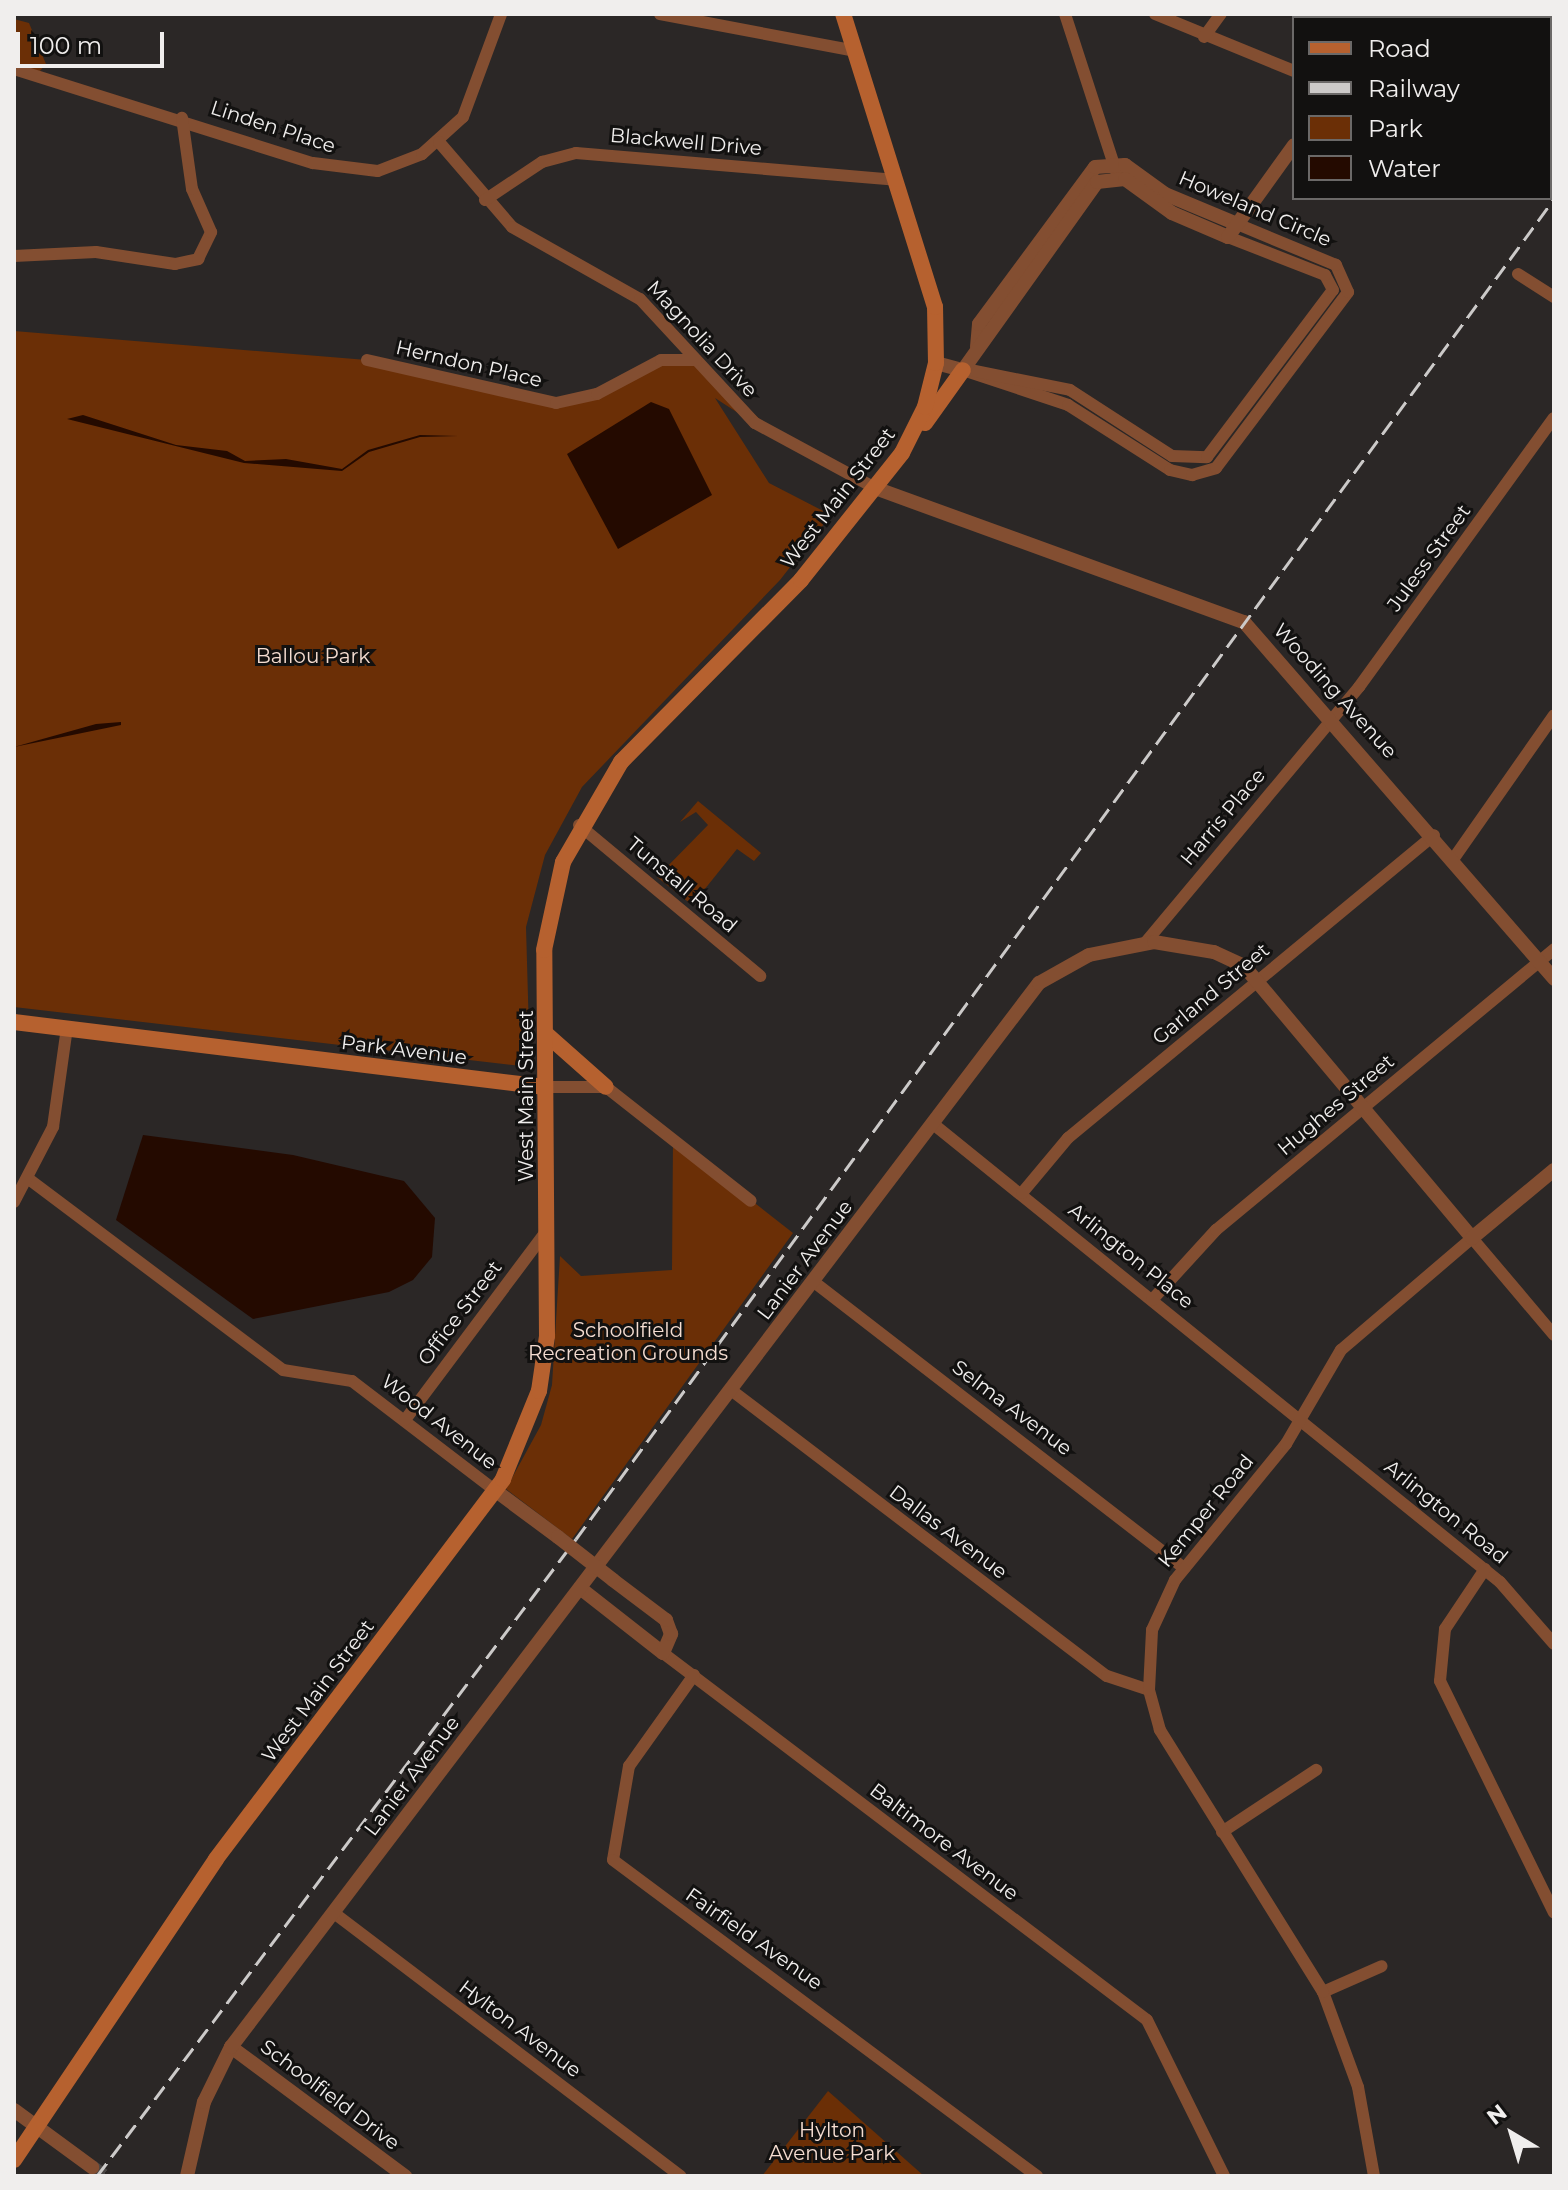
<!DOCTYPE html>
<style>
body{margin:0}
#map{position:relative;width:1568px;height:2190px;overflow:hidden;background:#2b2726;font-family:Montserrat,sans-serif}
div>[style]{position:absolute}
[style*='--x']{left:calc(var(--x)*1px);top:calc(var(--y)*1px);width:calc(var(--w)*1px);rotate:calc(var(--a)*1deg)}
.green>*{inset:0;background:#6b2f06}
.water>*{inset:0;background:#240a00}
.tertiary-tunnel>*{height:14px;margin-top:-7px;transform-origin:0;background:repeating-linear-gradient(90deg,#494544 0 14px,transparent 0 21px)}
.minor>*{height:12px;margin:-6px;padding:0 6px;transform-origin:6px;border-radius:6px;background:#834e31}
.tertiary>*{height:14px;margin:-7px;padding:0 7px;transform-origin:7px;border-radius:7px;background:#834e31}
.secondary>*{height:16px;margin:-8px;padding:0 8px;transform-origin:8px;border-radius:8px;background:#b6612f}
.rail>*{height:3px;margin-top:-1.5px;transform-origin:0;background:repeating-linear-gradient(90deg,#cccac9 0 16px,transparent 0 24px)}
.tertiary-bridge>*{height:14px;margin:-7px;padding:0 7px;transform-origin:7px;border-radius:7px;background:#834e31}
span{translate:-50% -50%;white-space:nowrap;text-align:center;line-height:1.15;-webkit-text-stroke:6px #121110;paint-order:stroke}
.street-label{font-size:20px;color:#f0eeed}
.park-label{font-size:20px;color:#f5ddd1}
.frame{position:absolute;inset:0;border:16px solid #f0eeed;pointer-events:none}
.legend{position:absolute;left:1292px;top:16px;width:260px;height:184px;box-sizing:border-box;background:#121110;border:2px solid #6b6968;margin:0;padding:10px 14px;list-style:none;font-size:24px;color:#f0eeed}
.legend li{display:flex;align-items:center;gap:16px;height:40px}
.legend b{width:40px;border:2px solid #6b6968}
.north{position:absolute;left:1472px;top:2094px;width:80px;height:80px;-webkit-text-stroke:6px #121110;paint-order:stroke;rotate:322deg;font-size:22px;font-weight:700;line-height:32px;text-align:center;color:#f0eeed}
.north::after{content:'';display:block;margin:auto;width:28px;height:36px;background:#f0eeed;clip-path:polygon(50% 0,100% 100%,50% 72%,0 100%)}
.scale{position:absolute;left:16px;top:32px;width:148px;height:36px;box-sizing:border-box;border:4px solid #f0eeed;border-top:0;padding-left:10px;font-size:24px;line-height:28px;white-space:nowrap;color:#f0eeed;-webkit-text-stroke:6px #121110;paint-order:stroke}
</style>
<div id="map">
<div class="green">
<i style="clip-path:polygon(14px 19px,29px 23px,46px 64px,40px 71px,14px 66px)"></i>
<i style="clip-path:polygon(14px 331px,367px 360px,477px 391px,581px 399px,649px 366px,696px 360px,789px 446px,715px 398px,769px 483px,831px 515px,780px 580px,582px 787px,545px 855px,526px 927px,530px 1067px,14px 1007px)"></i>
<i style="clip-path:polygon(698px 801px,761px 853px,754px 861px,737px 849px,692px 905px,657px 877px,708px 825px,696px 812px,680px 822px)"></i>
<i style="clip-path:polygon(673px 1139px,793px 1233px,572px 1539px,506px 1489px,541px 1425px,552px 1385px,560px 1256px,581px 1276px,672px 1270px)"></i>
<i style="clip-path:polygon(828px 2091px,880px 2137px,924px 2176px,762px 2176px)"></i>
</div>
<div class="water">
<i style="clip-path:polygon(651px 402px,669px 409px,712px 495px,618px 549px,567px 454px)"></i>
<i style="clip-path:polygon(83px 415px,176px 445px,227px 451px,245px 461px,286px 459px,342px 469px,368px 450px,420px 435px,458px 436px,420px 437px,369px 452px,342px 471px,244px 463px,67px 419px)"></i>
<i style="clip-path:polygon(121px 722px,121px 725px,14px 747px,96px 724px)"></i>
<i style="clip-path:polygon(143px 1135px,293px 1155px,404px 1181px,435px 1218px,432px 1257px,413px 1280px,389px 1292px,253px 1319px,116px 1220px)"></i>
</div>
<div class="tertiary-tunnel">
<i style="--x:92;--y:2167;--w:15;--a:37"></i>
</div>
<div class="minor">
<i style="--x:660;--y:14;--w:198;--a:10.7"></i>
<i style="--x:1065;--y:14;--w:168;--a:72"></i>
<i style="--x:1155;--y:14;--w:150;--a:22.3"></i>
<i style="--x:1431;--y:14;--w:7;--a:34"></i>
<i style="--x:1204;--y:37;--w:29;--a:-54"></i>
<i style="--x:1550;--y:60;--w:7;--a:-56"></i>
<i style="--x:14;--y:69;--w:313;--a:17.5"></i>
<i style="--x:313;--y:163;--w:65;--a:7"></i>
<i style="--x:378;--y:171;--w:47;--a:-21.1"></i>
<i style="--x:422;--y:154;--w:55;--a:-42.1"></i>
<i style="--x:463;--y:117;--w:110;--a:-69.7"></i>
<i style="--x:1550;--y:101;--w:4;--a:27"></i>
<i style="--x:439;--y:142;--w:112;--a:49.3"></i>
<i style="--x:512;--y:227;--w:147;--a:29.4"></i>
<i style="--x:640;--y:299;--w:169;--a:47.2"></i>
<i style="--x:755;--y:423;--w:136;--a:28.4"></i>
<i style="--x:485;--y:200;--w:69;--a:-33.7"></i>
<i style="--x:542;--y:162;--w:35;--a:-15"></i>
<i style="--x:576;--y:153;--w:321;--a:4.8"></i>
<i style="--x:14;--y:256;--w:82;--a:-2.8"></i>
<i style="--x:96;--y:252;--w:80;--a:8.6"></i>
<i style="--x:175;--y:264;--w:24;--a:-12"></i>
<i style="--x:198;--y:259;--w:30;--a:-64"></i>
<i style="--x:211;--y:232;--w:47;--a:-113.8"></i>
<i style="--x:192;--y:189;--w:72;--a:-98"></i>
<i style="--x:1518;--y:274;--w:43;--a:32.6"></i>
<i style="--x:367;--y:360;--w:194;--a:12.8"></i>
<i style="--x:556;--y:403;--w:42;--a:-12.4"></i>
<i style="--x:597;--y:394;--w:72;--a:-28"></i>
<i style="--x:661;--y:360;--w:35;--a:0"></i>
<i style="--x:963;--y:370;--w:111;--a:18.4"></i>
<i style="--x:1068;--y:405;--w:121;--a:32.5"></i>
<i style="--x:1170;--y:470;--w:23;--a:13"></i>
<i style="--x:1192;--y:475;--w:25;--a:-16"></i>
<i style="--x:1216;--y:468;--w:220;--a:-53.1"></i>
<i style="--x:1348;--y:292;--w:30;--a:-114"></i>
<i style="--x:1336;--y:265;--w:107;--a:-157.5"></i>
<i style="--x:970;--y:370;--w:102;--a:11.3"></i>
<i style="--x:1070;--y:390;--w:121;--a:32.9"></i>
<i style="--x:1172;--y:456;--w:35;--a:2"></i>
<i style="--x:1207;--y:457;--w:209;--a:-53"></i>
<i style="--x:1333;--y:290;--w:17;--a:-118"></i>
<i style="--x:1325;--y:275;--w:104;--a:-158.6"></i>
<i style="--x:579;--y:825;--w:236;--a:39.8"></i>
<i style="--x:1454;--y:858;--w:174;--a:-55"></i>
<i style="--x:1145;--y:943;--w:334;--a:-50.1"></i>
<i style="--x:1359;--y:687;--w:332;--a:-54.1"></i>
<i style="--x:545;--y:1087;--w:61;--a:0"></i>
<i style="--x:606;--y:1087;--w:184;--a:38.2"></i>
<i style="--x:932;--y:1123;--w:730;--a:38.94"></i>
<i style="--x:1500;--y:1582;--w:82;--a:48.9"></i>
<i style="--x:30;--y:1180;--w:316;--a:36.9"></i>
<i style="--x:283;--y:1370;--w:70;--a:9.1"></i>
<i style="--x:352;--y:1381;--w:181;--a:37.4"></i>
<i style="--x:1022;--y:1193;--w:72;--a:-50.1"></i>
<i style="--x:1068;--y:1138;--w:475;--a:-39.6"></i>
<i style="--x:14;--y:1202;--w:85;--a:-62.5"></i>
<i style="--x:53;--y:1127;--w:100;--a:-82"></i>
<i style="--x:814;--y:1282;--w:468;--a:37.7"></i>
<i style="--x:1152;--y:1300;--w:95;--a:-47.6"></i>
<i style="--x:1216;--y:1230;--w:440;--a:-39.7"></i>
<i style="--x:731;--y:1390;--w:472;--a:37.3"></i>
<i style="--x:1107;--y:1676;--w:44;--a:18.4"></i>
<i style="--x:405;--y:1420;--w:237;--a:-53.2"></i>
<i style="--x:1485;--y:1569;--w:72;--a:123.7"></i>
<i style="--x:1445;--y:1629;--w:52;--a:95.5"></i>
<i style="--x:1440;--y:1681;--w:258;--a:63.8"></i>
<i style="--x:663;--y:1653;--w:607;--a:37.17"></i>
<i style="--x:1147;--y:2020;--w:174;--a:63.7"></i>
<i style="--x:694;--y:1675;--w:112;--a:125.5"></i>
<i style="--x:629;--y:1766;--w:95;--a:99.7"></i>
<i style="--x:613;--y:1860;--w:529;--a:36.7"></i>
<i style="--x:1222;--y:1832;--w:113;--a:-33.4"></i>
<i style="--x:334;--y:1913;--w:435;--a:37.2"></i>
<i style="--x:1323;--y:1992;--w:64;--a:-23.8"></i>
<i style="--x:1374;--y:2176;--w:90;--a:-100.2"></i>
<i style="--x:1358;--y:2087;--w:101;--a:-110.2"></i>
<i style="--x:1323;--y:1992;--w:309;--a:-121.9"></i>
<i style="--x:1160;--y:1730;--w:41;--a:-105.4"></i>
<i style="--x:1149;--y:1690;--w:60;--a:-87.1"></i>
<i style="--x:1152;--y:1630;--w:55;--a:-65.3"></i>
<i style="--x:1175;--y:1580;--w:176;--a:-50.8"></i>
<i style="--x:1286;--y:1444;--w:109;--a:-59.7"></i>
<i style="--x:1341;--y:1350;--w:172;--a:-40.5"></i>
<i style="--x:1472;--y:1238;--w:127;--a:49.8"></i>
</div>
<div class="tertiary">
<i style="--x:1385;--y:18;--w:5;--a:-53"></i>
<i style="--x:977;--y:347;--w:23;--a:-85"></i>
<i style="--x:979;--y:324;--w:195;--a:-53.5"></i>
<i style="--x:1095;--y:167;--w:30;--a:-4"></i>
<i style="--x:1125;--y:165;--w:49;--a:35.9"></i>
<i style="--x:1165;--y:194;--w:78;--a:22.6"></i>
<i style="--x:936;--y:363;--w:28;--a:15"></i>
<i style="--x:963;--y:370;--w:231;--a:-54.5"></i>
<i style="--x:1097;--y:182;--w:28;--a:-6"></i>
<i style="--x:1125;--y:179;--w:58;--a:35.9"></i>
<i style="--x:1172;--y:213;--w:61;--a:23.2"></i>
<i style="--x:1228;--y:237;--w:113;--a:-54.3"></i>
<i style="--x:875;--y:488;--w:393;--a:20"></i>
<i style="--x:1244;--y:622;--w:473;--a:49"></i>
<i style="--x:496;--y:1491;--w:77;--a:36.6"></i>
<i style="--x:580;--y:1588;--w:105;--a:38.1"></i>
<i style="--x:663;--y:1653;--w:21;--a:-67"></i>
<i style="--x:671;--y:1634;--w:15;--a:-110"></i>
<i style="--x:666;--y:1620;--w:66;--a:-143"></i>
<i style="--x:231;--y:2047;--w:217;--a:36.6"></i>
<i style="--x:14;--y:2110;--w:97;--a:36.2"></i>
<i style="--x:187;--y:2176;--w:76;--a:-77.1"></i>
<i style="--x:204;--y:2102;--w:61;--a:-63.9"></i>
<i style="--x:231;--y:2047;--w:1336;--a:-52.79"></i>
<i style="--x:1039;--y:983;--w:57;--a:-29.2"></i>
<i style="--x:1089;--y:955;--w:66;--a:-11.3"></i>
<i style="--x:1154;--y:942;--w:61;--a:9.5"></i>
<i style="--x:1214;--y:952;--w:33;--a:25"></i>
<i style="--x:1244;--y:966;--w:355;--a:50"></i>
<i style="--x:1472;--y:1238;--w:107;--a:-39.7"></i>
</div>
<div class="secondary">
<i style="--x:925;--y:423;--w:65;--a:-54.4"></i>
<i style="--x:14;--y:1022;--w:535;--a:6.98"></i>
<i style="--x:545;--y:1033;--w:81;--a:41.5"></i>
<i style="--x:14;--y:2160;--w:362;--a:-56.1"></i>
<i style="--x:216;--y:1859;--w:476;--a:-52.9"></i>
<i style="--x:503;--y:1479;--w:95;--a:-67.8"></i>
<i style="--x:539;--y:1391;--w:56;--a:-81.7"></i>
<i style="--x:547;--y:1336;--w:386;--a:-90.4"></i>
<i style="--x:544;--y:950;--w:90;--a:-77.8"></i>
<i style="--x:563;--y:862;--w:116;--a:-59.9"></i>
<i style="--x:621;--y:762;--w:256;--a:-45.3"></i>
<i style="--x:801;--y:580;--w:162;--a:-51.5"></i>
<i style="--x:902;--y:453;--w:51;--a:-63.4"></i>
<i style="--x:925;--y:407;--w:45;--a:-76"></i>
<i style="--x:936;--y:363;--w:56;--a:-91"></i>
<i style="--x:935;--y:307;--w:307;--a:-107.4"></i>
</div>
<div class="rail">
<i style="--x:97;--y:2176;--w:797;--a:-53.06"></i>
<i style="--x:576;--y:1539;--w:1659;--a:-53.88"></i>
</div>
<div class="tertiary-bridge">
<i style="--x:558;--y:1537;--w:70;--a:38"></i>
</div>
<div class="street-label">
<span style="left:273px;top:127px;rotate:18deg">Linden Place</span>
<span style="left:686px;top:142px;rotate:5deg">Blackwell Drive</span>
<span style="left:1255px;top:209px;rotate:23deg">Howeland Circle</span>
<span style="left:702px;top:339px;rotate:47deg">Magnolia Drive</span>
<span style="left:469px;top:364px;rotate:13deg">Herndon Place</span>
<span style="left:838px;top:498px;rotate:-52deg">West Main Street</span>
<span style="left:1429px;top:558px;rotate:-54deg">Juless Street</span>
<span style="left:1335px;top:691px;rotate:48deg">Wooding Avenue</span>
<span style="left:1223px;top:817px;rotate:-50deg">Harris Place</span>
<span style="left:682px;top:885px;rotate:40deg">Tunstall Road</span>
<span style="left:1211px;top:994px;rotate:-40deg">Garland Street</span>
<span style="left:404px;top:1050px;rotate:7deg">Park Avenue</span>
<span style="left:526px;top:1096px;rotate:-90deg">West Main Street</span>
<span style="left:1336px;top:1105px;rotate:-40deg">Hughes Street</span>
<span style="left:1131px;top:1256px;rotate:39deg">Arlington Place</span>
<span style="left:805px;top:1260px;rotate:-53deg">Lanier Avenue</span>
<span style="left:460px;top:1313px;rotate:-53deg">Office Street</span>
<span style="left:1012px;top:1408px;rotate:37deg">Selma Avenue</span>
<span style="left:439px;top:1422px;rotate:38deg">Wood Avenue</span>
<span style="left:1206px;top:1511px;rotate:-51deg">Kemper Road</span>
<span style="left:1446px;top:1512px;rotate:39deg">Arlington Road</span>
<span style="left:948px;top:1532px;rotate:37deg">Dallas Avenue</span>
<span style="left:318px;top:1691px;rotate:-53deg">West Main Street</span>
<span style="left:412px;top:1776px;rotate:-53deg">Lanier Avenue</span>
<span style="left:944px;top:1842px;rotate:37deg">Baltimore Avenue</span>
<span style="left:754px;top:1939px;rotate:35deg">Fairfield Avenue</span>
<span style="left:520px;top:2029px;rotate:37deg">Hylton Avenue</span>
<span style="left:330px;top:2095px;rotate:37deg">Schoolfield Drive</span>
</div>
<div class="park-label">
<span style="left:313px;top:656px">Ballou Park</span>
<span style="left:628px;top:1342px">Schoolfield<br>Recreation Grounds</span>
<span style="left:832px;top:2142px">Hylton<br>Avenue Park</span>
</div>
<div class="frame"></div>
<ul class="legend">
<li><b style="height:10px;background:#b6612f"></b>Road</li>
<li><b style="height:10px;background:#cccac9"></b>Railway</li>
<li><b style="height:22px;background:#6b2f06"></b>Park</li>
<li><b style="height:22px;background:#240a00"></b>Water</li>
</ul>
<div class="north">N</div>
<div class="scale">100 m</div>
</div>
